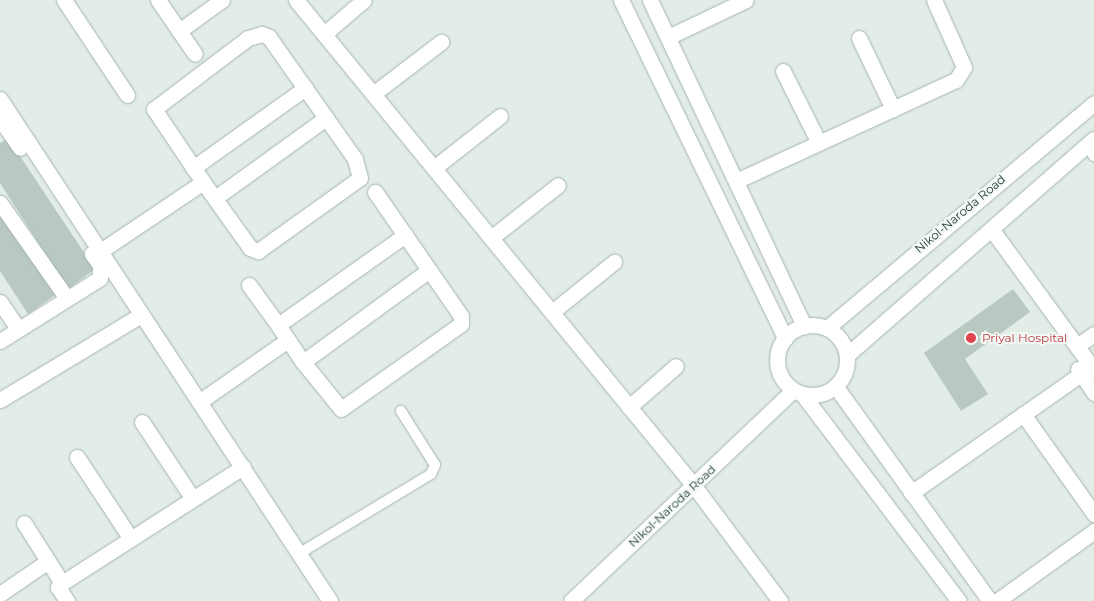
<!DOCTYPE html>
<style>
body{margin:0}
#map{position:relative;width:1094px;height:601px;overflow:hidden;background:#e3ede8;font-family:Montserrat,sans-serif}
div>[style]{position:absolute}
[style*='--x']{left:calc(var(--x)*1px);top:calc(var(--y)*1px);width:calc(var(--w)*1px);rotate:calc(var(--a)*1deg)}
.building>*{inset:0;background:#b9c8c1}
.roads{filter:drop-shadow(0 0 1px #a6b5af) drop-shadow(0 0 1px #a6b5af)}
.lane>*{height:10px;margin:-5px;padding:0 5px;transform-origin:5px;border-radius:5px;background:#fff}
.street>*{height:15px;margin:-7.5px;padding:0 7.5px;transform-origin:7.5px;border-radius:7.5px;background:#fff}
.secondary>*{height:15px;margin:-7.5px;padding:0 7.5px;transform-origin:7.5px;border-radius:7.5px;background:#fff}
.secondary>.ring{margin:-7.5px;padding:0;box-sizing:content-box;background:none;border:15px solid #fff;border-radius:50%}
.dots>*{width:14px;height:14px;translate:-50% -50%;box-sizing:border-box;border:2px solid #f4f9f6;border-radius:50%}
span{translate:-50% -50%;white-space:nowrap;text-align:center;line-height:1.15;-webkit-text-stroke:4px #f4f9f6;paint-order:stroke}
.street-label{font-size:12px;color:#233e36}
.health-label{font-size:12px;color:#be3a42}
.left{translate:0 -50%;text-align:left}
</style>
<div id="map">
<div class="building">
<i style="clip-path:polygon(8px 138px,95px 269px,68px 289px,0 183px,0 143px)"></i>
<i style="clip-path:polygon(0 213px,55px 295px,28px 314px,0 271px)"></i>
<i style="clip-path:polygon(1013px 289px,1030px 312px,965px 359px,988px 394px,961px 411px,924px 353px)"></i>
</div>
<div class="roads">
<div class="lane">
<i style="--x:1087;--y:145;--w:13;--a:58"></i>
<i style="--x:300;--y:553;--w:153;--a:-31.1"></i>
<i style="--x:431;--y:474;--w:10;--a:-66"></i>
<i style="--x:435;--y:465;--w:64;--a:-122.2"></i>
</div>
<div class="street">
<i style="--x:64;--y:0;--w:114;--a:56.4"></i>
<i style="--x:158;--y:0;--w:65;--a:55.6"></i>
<i style="--x:296;--y:0;--w:628;--a:50.68"></i>
<i style="--x:694;--y:486;--w:144;--a:53.2"></i>
<i style="--x:179;--y:31;--w:53;--a:-35.8"></i>
<i style="--x:324;--y:34;--w:52;--a:-40.4"></i>
<i style="--x:668;--y:37;--w:86;--a:-25.4"></i>
<i style="--x:859;--y:38;--w:79;--a:64.4"></i>
<i style="--x:783;--y:71;--w:80;--a:63.4"></i>
<i style="--x:373;--y:94;--w:86;--a:-37.4"></i>
<i style="--x:0;--y:99;--w:601;--a:56.68"></i>
<i style="--x:0;--y:119;--w:35;--a:55"></i>
<i style="--x:193;--y:168;--w:138;--a:-35.5"></i>
<i style="--x:434;--y:168;--w:84;--a:-38.2"></i>
<i style="--x:736;--y:181;--w:242;--a:-24.7"></i>
<i style="--x:956;--y:80;--w:15;--a:-58"></i>
<i style="--x:964;--y:67;--w:73;--a:-114.1"></i>
<i style="--x:215;--y:198;--w:137;--a:-35.8"></i>
<i style="--x:0;--y:203;--w:115;--a:54.9"></i>
<i style="--x:992;--y:230;--w:173;--a:53.9"></i>
<i style="--x:491;--y:238;--w:85;--a:-38.3"></i>
<i style="--x:99;--y:252;--w:125;--a:-33.9"></i>
<i style="--x:203;--y:182;--w:81;--a:54.5"></i>
<i style="--x:250;--y:248;--w:9;--a:21"></i>
<i style="--x:258;--y:251;--w:125;--a:-35.6"></i>
<i style="--x:360;--y:178;--w:20;--a:-105"></i>
<i style="--x:355;--y:159;--w:149;--a:-125.2"></i>
<i style="--x:269;--y:37;--w:8;--a:-157"></i>
<i style="--x:262;--y:34;--w:15;--a:164"></i>
<i style="--x:248;--y:38;--w:118;--a:142.9"></i>
<i style="--x:154;--y:109;--w:88;--a:56.1"></i>
<i style="--x:249;--y:285;--w:49;--a:54.1"></i>
<i style="--x:0;--y:302;--w:32;--a:56"></i>
<i style="--x:552;--y:312;--w:80;--a:-38.9"></i>
<i style="--x:288;--y:340;--w:18;--a:-124"></i>
<i style="--x:278;--y:325;--w:156;--a:-35.3"></i>
<i style="--x:0;--y:341;--w:118;--a:-32.2"></i>
<i style="--x:100;--y:278;--w:13;--a:-90"></i>
<i style="--x:100;--y:265;--w:14;--a:-126"></i>
<i style="--x:1077;--y:346;--w:21;--a:-35"></i>
<i style="--x:303;--y:362;--w:60;--a:51"></i>
<i style="--x:341;--y:409;--w:147;--a:-35.3"></i>
<i style="--x:461;--y:324;--w:8;--a:-90"></i>
<i style="--x:461;--y:316;--w:151;--a:-124.7"></i>
<i style="--x:1078;--y:369;--w:29;--a:56"></i>
<i style="--x:0;--y:400;--w:165;--a:-31.1"></i>
<i style="--x:199;--y:402;--w:108;--a:-34.9"></i>
<i style="--x:288;--y:340;--w:27;--a:56"></i>
<i style="--x:303;--y:362;--w:156;--a:-36.1"></i>
<i style="--x:629;--y:407;--w:62;--a:-41.1"></i>
<i style="--x:1023;--y:414;--w:123;--a:54.6"></i>
<i style="--x:142;--y:422;--w:92;--a:56.5"></i>
<i style="--x:77;--y:457;--w:98;--a:56.6"></i>
<i style="--x:911;--y:493;--w:208;--a:-35"></i>
<i style="--x:24;--y:523;--w:71;--a:57.7"></i>
<i style="--x:62;--y:583;--w:215;--a:-32.7"></i>
<i style="--x:62;--y:583;--w:6;--a:135"></i>
<i style="--x:58;--y:587;--w:17;--a:57"></i>
<i style="--x:0;--y:594;--w:58;--a:-34.5"></i>
<i style="--x:997;--y:601;--w:120;--a:-35.8"></i>
</div>
<div class="secondary">
<i style="--x:621;--y:0;--w:376;--a:64.1"></i>
<i style="--x:650;--y:0;--w:361;--a:64.7"></i>
<i class="ring" style="left:777px;top:325px;width:55px;height:55px"></i>
<i style="--x:827;--y:328;--w:349;--a:-40.1"></i>
<i style="--x:847;--y:355;--w:328;--a:-41.2"></i>
<i style="--x:836;--y:387;--w:264;--a:54.3"></i>
<i style="--x:803;--y:395;--w:258;--a:52.9"></i>
<i style="--x:571;--y:601;--w:306;--a:-43.5"></i>
</div>
</div>
<div class="dots">
<i style="left:971px;top:338px;background:#e0444e"></i>
</div>
<div class="street-label">
<span style="left:960px;top:214px;rotate:-40deg">Nikol-Naroda Road</span>
<span style="left:672px;top:506px;rotate:-43deg">Nikol-Naroda Road</span>
</div>
<div class="health-label">
<span class="left" style="left:982px;top:338px">Priyal Hospital</span>
</div>
</div>
